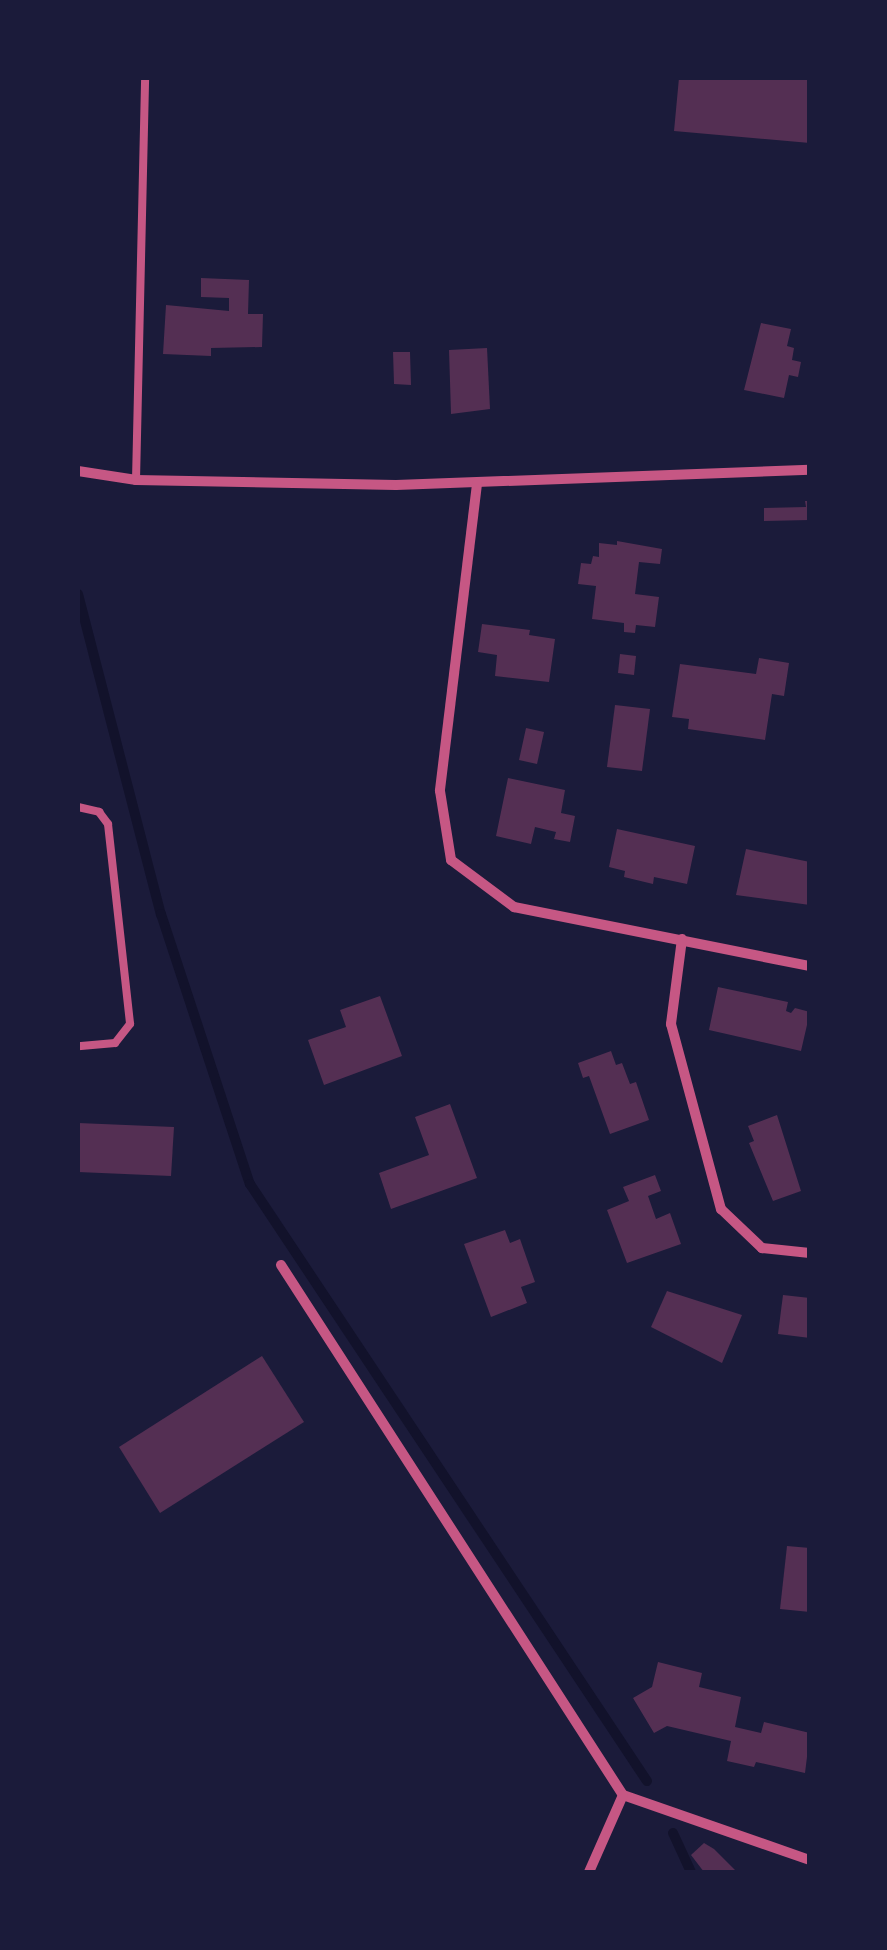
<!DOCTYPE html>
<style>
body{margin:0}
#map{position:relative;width:887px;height:1950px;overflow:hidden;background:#1b1b3a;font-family:"Fira Sans",sans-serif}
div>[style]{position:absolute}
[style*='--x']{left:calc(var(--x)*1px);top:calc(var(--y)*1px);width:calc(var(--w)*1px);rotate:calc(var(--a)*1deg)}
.stream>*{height:10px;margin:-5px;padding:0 5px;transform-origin:5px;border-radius:5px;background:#12122b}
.building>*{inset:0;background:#542f53}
.service>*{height:8px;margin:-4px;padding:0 4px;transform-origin:4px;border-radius:4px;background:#c65784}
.minor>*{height:10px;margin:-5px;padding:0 5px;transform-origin:5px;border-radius:5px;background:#c65784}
span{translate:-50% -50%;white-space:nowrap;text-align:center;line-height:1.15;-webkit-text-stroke:10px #1b1b3a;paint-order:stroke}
.frame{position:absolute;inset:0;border:80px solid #1b1b3a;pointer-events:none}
</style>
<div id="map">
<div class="stream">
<i style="--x:78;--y:594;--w:331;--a:75.5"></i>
<i style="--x:161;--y:914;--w:284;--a:71.8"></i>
<i style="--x:250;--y:1184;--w:717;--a:56.38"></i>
<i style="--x:673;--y:1833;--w:43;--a:65.2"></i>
</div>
<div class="building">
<i style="clip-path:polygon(679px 78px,810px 78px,810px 143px,674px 131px)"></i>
<i style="clip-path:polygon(201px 278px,249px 280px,248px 314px,263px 314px,262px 347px,211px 348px,211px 356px,163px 354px,166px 305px,229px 311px,229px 298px,201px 297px)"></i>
<i style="clip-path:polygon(761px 323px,791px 329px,787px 346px,794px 348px,792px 360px,801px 362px,798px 377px,789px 375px,784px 398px,744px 390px)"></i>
<i style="clip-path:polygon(487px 348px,490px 409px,451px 414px,449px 350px)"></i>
<i style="clip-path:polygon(393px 352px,410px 352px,411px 385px,394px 384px)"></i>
<i style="clip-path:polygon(805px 501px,810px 501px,810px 520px,764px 521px,764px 508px,806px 507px)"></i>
<i style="clip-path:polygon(617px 541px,662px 549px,660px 564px,639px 562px,635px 594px,659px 597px,655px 627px,636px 625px,635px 633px,624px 632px,624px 623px,592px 619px,596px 586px,578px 584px,581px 563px,591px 564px,593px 556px,599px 557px,599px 543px,617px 545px)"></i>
<i style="clip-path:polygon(482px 624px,530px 630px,529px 635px,555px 639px,549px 682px,495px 676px,497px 655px,478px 652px)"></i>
<i style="clip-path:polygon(620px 654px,636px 656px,634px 675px,618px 673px)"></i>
<i style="clip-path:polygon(759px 658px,789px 663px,784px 696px,772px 694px,765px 740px,688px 729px,689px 719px,672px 717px,680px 664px,756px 674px)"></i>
<i style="clip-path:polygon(615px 705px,650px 709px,642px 771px,607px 767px)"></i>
<i style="clip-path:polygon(526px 728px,544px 732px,537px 764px,519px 760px)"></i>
<i style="clip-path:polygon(508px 778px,565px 790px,561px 813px,575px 816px,570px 842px,554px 839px,556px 832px,535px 827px,531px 844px,496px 836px)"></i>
<i style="clip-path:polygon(617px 829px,695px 846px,687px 884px,654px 877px,653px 884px,624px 877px,625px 871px,609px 867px)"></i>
<i style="clip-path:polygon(746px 849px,810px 862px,810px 905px,736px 895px)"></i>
<i style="clip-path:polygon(718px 987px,788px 1002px,786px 1011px,791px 1013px,795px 1008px,810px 1012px,801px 1051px,709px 1030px)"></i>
<i style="clip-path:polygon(380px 996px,402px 1056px,324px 1085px,308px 1040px,346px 1027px,340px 1010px)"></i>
<i style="clip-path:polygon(611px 1051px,616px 1065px,622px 1063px,630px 1084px,636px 1082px,649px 1120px,610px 1134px,589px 1076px,583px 1078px,578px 1063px)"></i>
<i style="clip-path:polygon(450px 1104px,477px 1178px,391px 1209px,379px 1173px,429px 1155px,415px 1117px)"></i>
<i style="clip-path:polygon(777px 1115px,801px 1191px,773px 1201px,749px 1143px,754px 1141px,748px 1126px)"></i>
<i style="clip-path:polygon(78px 1123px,174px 1127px,171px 1176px,78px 1172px)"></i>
<i style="clip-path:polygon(655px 1175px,661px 1191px,648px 1196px,656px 1219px,670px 1213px,681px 1244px,627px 1263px,607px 1210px,629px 1201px,623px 1187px)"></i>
<i style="clip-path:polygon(505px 1230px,510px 1243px,520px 1239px,535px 1282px,521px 1287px,527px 1303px,491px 1317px,464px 1244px)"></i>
<i style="clip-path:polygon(667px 1291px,742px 1315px,722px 1363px,651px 1327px)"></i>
<i style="clip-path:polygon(783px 1295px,810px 1298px,810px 1338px,778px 1334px)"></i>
<i style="clip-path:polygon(262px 1356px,304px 1422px,160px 1513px,119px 1447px)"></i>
<i style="clip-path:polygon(787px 1546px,810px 1548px,810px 1612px,780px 1609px)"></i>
<i style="clip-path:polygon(658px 1662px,702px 1673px,699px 1687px,741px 1697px,735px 1727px,761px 1733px,764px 1722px,810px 1733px,805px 1773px,756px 1762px,754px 1767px,727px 1761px,731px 1741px,667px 1726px,654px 1733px,633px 1698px,652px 1687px)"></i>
<i style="clip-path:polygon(704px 1843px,714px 1849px,737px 1872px,704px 1872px,691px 1855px)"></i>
</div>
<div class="service">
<i style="--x:136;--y:480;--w:402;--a:-88.7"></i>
<i style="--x:78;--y:807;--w:22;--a:13"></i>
<i style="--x:99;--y:812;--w:15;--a:53"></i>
<i style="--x:108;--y:824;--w:201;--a:83.7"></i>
<i style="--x:130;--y:1024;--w:24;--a:128"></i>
<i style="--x:115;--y:1043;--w:37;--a:175"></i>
</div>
<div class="minor">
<i style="--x:78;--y:471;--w:59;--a:8.8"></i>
<i style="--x:136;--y:480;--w:260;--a:1.1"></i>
<i style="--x:396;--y:485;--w:414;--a:-2.1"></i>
<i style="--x:477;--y:484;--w:309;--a:96.9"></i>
<i style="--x:440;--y:791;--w:70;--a:80.9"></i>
<i style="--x:451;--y:860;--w:79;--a:36.7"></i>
<i style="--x:514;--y:907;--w:302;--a:11.3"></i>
<i style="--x:682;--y:939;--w:86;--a:97.4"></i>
<i style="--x:671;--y:1024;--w:192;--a:74.9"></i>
<i style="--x:721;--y:1209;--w:57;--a:43.6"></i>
<i style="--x:762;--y:1248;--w:48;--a:5.9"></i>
<i style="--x:281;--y:1265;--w:631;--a:57.17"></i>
<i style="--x:623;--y:1795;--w:198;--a:19.2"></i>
<i style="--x:589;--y:1872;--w:84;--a:-66.2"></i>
</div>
<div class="frame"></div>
</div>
